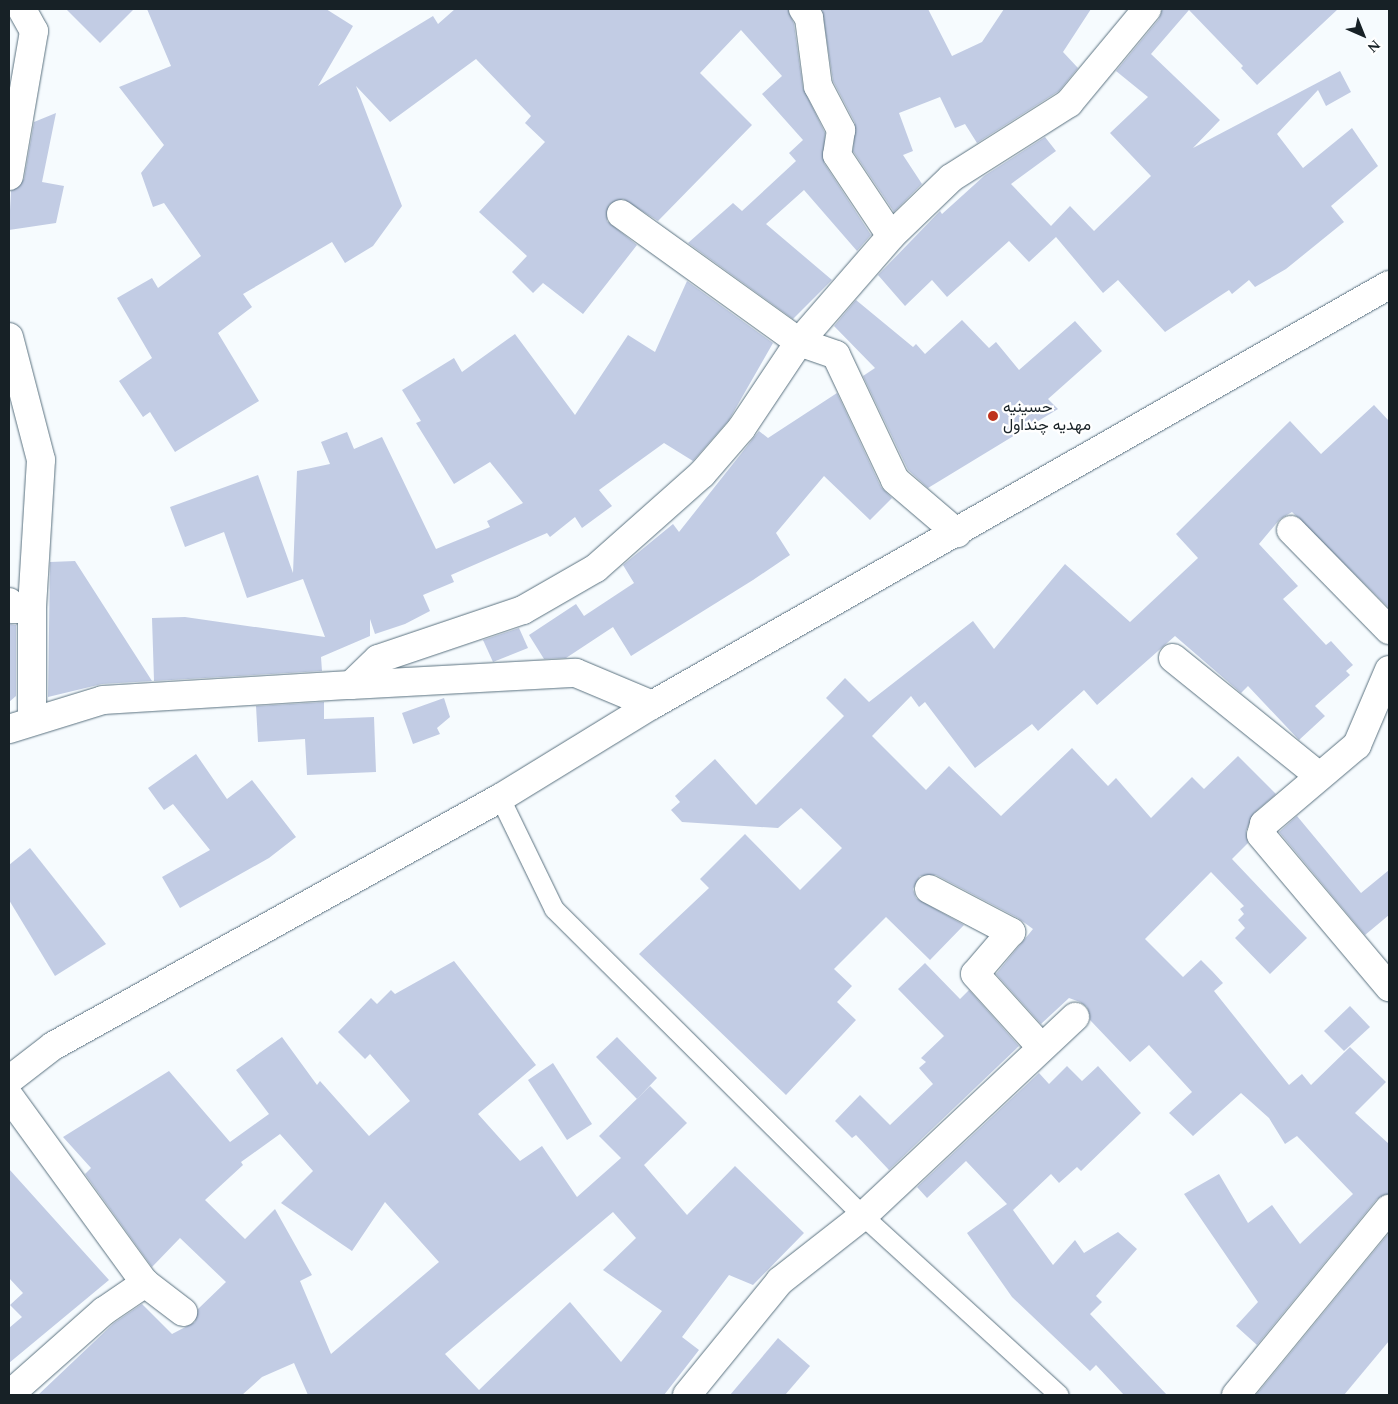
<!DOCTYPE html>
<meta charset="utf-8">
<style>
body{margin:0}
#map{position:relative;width:1398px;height:1404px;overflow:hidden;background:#f6fbfe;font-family:Spectral,Vazirmatn,serif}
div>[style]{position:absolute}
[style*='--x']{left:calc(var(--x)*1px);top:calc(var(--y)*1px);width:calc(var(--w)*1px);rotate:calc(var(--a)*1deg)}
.building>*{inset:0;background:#c2cce4}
.roads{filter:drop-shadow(0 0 1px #5b7280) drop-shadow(0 0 1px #5b7280)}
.lane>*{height:19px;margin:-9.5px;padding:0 9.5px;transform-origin:9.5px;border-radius:9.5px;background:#fff}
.street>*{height:28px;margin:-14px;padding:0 14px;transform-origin:14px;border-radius:14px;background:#fff}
.secondary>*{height:28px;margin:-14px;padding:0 14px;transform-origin:14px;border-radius:14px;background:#fff}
.dots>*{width:14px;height:14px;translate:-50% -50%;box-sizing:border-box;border:2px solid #fff;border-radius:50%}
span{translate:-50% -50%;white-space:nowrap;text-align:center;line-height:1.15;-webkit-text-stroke:4.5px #fff;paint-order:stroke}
.poi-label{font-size:16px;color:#172126}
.left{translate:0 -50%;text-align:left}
.frame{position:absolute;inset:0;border:10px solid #172126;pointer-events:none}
.north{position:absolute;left:1338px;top:10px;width:50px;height:50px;-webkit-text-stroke:4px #fff;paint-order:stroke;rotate:136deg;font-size:14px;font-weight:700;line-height:20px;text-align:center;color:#172126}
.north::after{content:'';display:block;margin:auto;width:18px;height:22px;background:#172126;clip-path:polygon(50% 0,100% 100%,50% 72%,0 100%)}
</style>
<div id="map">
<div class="building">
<i style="clip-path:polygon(66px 9px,134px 9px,100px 43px)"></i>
<i style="clip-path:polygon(147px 9px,326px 9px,353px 26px,318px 86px,433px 16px,438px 24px,455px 9px,788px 9px,794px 24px,803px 88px,825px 133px,824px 163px,871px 235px,857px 251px,804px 190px,766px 224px,832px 280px,793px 319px,688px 243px,733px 203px,742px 211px,796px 161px,789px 153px,803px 140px,762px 94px,782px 76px,741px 30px,700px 73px,752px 125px,658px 221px,623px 199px,609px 205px,607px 221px,637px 245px,583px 314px,543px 283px,533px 293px,512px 272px,527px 256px,479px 212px,545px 142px,525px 123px,531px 116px,476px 59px,390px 122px,356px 86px,402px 206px,373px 246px,345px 263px,332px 242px,243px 294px,252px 307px,218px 333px,259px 401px,175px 452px,150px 412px,143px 417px,119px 381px,152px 358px,117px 298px,152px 278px,158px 288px,201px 256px,164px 203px,153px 207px,141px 173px,164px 145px,119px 87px,171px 66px)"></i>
<i style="clip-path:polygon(822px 9px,928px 9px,952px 56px,982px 42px,1004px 9px,1091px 9px,1063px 52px,1078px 68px,1059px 91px,977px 143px,965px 124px,955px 128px,940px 97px,899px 113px,913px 151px,903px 155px,922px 184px,894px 212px,853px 151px,855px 123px,833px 81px)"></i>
<i style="clip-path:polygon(1162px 9px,1338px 9px,1257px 85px,1241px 68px,1243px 66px,1189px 10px,1151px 54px,1220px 120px,1193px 148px,1340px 71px,1351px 92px,1326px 106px,1318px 90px,1277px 134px,1303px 168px,1352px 128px,1378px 166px,1331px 206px,1344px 222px,1286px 269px,1255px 287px,1249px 280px,1232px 294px,1229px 290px,1165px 332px,1118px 280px,1103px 293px,1056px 237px,1029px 262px,1009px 241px,947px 297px,932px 280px,905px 306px,878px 275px,940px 211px,942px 214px,984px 176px,1045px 137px,1056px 151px,1011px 184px,1051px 226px,1070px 206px,1094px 231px,1151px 176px,1110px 133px,1148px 97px,1116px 71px,1159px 19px)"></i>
<i style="clip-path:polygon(56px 113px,42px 182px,64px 186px,56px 223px,9px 230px,11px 191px,24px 179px,34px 122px)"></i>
<i style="clip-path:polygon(687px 281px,773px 343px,729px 420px,693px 461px,664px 443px,599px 490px,612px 506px,582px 528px,575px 517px,550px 537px,547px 533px,451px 575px,454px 582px,423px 595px,430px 611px,405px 624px,375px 634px,370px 619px,370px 636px,321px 657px,322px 671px,154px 681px,152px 618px,185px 617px,325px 637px,303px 579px,247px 598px,224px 532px,185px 547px,170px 507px,258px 475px,293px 573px,297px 471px,330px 464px,321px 442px,347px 432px,354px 449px,382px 437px,436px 549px,490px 527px,487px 521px,523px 503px,490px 462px,454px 484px,416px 423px,421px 421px,402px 390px,454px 358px,462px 372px,515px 334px,575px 415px,628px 335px,655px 352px)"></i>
<i style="clip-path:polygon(856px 300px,913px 347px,916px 344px,925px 354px,962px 320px,989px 348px,996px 342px,1019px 370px,1075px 321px,1102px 351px,1048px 399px,1058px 409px,928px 488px,908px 470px,863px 376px,875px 368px,834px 326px)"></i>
<i style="clip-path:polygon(837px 393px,881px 487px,892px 498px,870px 520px,824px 476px,776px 533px,790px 555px,753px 580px,631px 656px,613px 627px,566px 658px,544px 659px,529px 635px,576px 604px,584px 616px,634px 583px,623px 565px,673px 524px,679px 532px,759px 431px,768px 438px)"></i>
<i style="clip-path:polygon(1374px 405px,1389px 421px,1389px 608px,1292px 512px,1280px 519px,1259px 544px,1298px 586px,1283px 599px,1326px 645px,1331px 641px,1353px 665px,1346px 671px,1350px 675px,1315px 706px,1325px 716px,1299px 740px,1248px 686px,1241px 693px,1175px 636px,1097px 705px,1084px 690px,1038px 731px,1032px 724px,975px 768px,925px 702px,919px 707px,911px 696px,872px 736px,926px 790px,949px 766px,1001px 816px,1072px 748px,1108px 786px,1116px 778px,1151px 818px,1192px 777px,1204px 789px,1238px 756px,1276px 794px,1254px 813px,1246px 831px,1248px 843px,1232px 859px,1307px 938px,1270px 974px,1235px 938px,1245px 928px,1238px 920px,1244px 914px,1240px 909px,1244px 906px,1211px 872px,1145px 939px,1183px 977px,1201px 960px,1212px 971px,1223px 983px,1214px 991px,1289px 1085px,1302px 1074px,1311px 1085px,1350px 1047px,1386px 1082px,1355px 1113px,1389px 1144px,1389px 1194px,1377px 1199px,1257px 1345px,1236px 1326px,1258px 1302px,1184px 1194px,1219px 1174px,1248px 1223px,1272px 1205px,1300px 1244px,1353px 1194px,1297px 1136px,1285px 1144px,1269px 1118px,1241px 1093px,1193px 1136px,1169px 1113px,1192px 1092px,1149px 1045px,1130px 1062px,1090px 1020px,1087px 1007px,1080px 1002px,1069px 998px,1041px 1024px,996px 974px,1033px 929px,1018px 918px,936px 875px,920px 876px,913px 889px,916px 898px,964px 925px,930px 960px,886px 917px,834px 969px,852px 986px,837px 1002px,856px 1020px,786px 1095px,639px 954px,709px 888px,700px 879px,745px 834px,800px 890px,842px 848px,801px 808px,778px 828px,682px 822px,671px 810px,680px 802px,675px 796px,715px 759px,756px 805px,844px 716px,826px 698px,845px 678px,869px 702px,973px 621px,994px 649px,1065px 564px,1130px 622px,1198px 558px,1176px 534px,1290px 421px,1321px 454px)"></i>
<i style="clip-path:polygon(75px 561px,152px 681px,102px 684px,48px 697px,50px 562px)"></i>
<i style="clip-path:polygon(9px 624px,16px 625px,16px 696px,9px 702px)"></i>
<i style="clip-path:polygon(519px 628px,528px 648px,493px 662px,483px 640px)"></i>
<i style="clip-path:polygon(444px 698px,450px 717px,437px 728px,440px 734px,413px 744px,402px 713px)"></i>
<i style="clip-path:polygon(324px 702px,324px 719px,374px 717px,376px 772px,307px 775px,305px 739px,258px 742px,256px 706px)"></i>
<i style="clip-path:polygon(196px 754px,227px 799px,252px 780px,296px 837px,269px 858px,180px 908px,162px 877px,210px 850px,173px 804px,164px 810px,148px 788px)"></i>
<i style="clip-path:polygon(1297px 816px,1361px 893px,1389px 870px,1389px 915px,1365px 935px,1279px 832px)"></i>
<i style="clip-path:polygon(30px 848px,106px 944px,55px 976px,9px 900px,9px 865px)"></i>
<i style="clip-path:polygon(evenodd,454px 961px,536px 1065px,478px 1114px,520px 1161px,542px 1146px,577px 1197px,621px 1158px,599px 1136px,650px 1086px,687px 1123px,644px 1165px,687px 1215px,735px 1166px,804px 1233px,753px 1285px,729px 1275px,682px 1337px,699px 1350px,664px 1395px,308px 1395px,294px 1363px,262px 1377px,242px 1395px,38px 1395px,114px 1323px,142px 1304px,172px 1334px,195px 1322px,198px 1309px,226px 1282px,180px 1238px,152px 1267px,85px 1174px,91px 1168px,63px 1137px,169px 1071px,230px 1142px,269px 1114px,236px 1070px,282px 1037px,317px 1085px,320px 1081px,369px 1136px,410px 1101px,370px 1054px,365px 1059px,338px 1032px,371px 998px,377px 1004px,391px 990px,395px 994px,454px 961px,280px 1134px,313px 1171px,281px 1203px,352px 1251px,385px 1202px,439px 1262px,331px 1354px,300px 1281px,312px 1275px,275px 1209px,245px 1239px,205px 1200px,243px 1165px,241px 1162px,280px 1134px,454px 961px,613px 1212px,636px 1238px,603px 1270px,662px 1311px,621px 1362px,570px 1302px,479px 1390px,445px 1354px,613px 1212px)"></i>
<i style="clip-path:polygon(925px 963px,960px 999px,969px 990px,1019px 1046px,889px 1170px,856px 1135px,852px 1138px,835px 1121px,860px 1095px,890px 1125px,933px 1084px,919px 1068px,926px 1062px,921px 1058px,944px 1036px,898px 989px)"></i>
<i style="clip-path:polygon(1350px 1006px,1370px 1027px,1344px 1051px,1324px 1031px)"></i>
<i style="clip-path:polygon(617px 1037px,657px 1078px,637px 1099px,596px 1057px)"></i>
<i style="clip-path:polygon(553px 1063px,592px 1124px,567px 1140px,528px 1080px)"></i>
<i style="clip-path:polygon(1067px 1066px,1082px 1081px,1098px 1066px,1141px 1113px,1081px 1171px,1077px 1167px,1059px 1183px,1051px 1174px,1013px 1210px,1053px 1265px,1075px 1240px,1084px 1253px,1118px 1232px,1137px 1249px,1096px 1296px,1102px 1302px,1090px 1314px,1167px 1395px,1124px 1395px,1096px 1365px,1090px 1371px,1012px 1297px,967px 1233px,1007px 1204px,966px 1161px,927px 1198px,917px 1187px,1039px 1073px,1049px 1084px)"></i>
<i style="clip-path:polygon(9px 1169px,109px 1280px,9px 1363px,9px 1328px,22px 1317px,10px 1305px,23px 1293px,9px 1278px)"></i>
<i style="clip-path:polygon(1389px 1233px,1389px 1341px,1344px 1395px,1256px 1395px)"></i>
<i style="clip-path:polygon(778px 1338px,810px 1366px,785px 1395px,730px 1395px)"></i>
</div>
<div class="roads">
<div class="lane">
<i style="--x:500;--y:798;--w:123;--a:64.1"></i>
<i style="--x:554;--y:909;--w:436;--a:44.8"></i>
<i style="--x:863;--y:1216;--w:265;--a:42.4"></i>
</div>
<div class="street">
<i style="--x:803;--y:9;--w:11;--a:56"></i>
<i style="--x:809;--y:18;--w:69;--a:82.5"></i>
<i style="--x:818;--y:86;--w:50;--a:62.4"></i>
<i style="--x:841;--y:130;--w:25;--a:99"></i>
<i style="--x:837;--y:155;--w:97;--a:56.3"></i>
<i style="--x:9;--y:176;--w:147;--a:-80.2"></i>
<i style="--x:34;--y:31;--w:25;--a:-119"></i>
<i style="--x:621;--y:214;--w:219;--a:35.7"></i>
<i style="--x:799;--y:342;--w:39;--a:19"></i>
<i style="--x:836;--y:355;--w:138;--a:64.7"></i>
<i style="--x:895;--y:480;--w:82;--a:40.5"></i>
<i style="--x:9;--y:337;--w:127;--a:75.4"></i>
<i style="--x:41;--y:460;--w:149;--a:93.5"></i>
<i style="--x:32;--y:609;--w:110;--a:90"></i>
<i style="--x:1291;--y:530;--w:140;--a:45.6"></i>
<i style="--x:9;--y:602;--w:8;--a:60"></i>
<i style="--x:13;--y:609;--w:19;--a:0"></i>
<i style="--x:1173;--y:658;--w:188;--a:38.9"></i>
<i style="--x:1389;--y:670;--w:82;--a:113.1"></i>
<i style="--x:1357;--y:745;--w:122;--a:139.7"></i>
<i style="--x:1264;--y:824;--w:11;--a:105"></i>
<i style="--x:1261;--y:835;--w:199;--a:49.9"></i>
<i style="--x:351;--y:685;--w:225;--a:-3.1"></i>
<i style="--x:576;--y:673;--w:82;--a:22.8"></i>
<i style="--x:9;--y:729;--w:98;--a:-17.1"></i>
<i style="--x:103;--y:700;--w:248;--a:-3.5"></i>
<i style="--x:351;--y:685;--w:37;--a:-44"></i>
<i style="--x:378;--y:659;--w:153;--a:-18.7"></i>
<i style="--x:523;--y:610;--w:84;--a:-29.9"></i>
<i style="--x:596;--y:568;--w:142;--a:-41.6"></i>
<i style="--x:702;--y:474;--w:60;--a:-49.1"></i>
<i style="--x:741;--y:429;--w:105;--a:-56.3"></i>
<i style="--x:799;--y:342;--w:140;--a:-49"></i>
<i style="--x:891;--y:236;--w:83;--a:-44"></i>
<i style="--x:951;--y:178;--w:140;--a:-32.4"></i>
<i style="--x:1069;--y:103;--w:122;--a:-50.3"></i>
<i style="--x:929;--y:889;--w:93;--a:27.7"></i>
<i style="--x:1011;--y:932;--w:55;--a:130.6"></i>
<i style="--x:975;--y:974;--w:98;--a:47.9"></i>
<i style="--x:9;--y:1096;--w:231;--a:54"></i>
<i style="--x:145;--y:1283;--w:48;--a:37.3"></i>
<i style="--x:9;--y:1395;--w:127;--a:-41.5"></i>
<i style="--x:104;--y:1311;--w:50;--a:-34.3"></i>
<i style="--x:687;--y:1395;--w:147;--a:-50.8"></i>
<i style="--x:780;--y:1281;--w:105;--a:-38.1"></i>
<i style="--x:863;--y:1216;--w:291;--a:-43.2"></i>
<i style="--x:1236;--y:1395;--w:241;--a:-50.6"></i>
</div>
<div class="secondary">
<i style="--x:9;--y:1080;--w:56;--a:-37.7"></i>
<i style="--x:53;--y:1046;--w:511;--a:-29.02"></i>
<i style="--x:500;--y:798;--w:178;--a:-31.5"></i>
<i style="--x:652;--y:705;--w:848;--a:-29.68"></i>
</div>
</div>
<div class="dots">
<i style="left:993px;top:416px;background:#be321d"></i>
</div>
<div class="poi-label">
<span class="left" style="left:1003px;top:416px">حسینیه<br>مهدیه چنداول</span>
</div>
<div class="frame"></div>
<div class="north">N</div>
</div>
